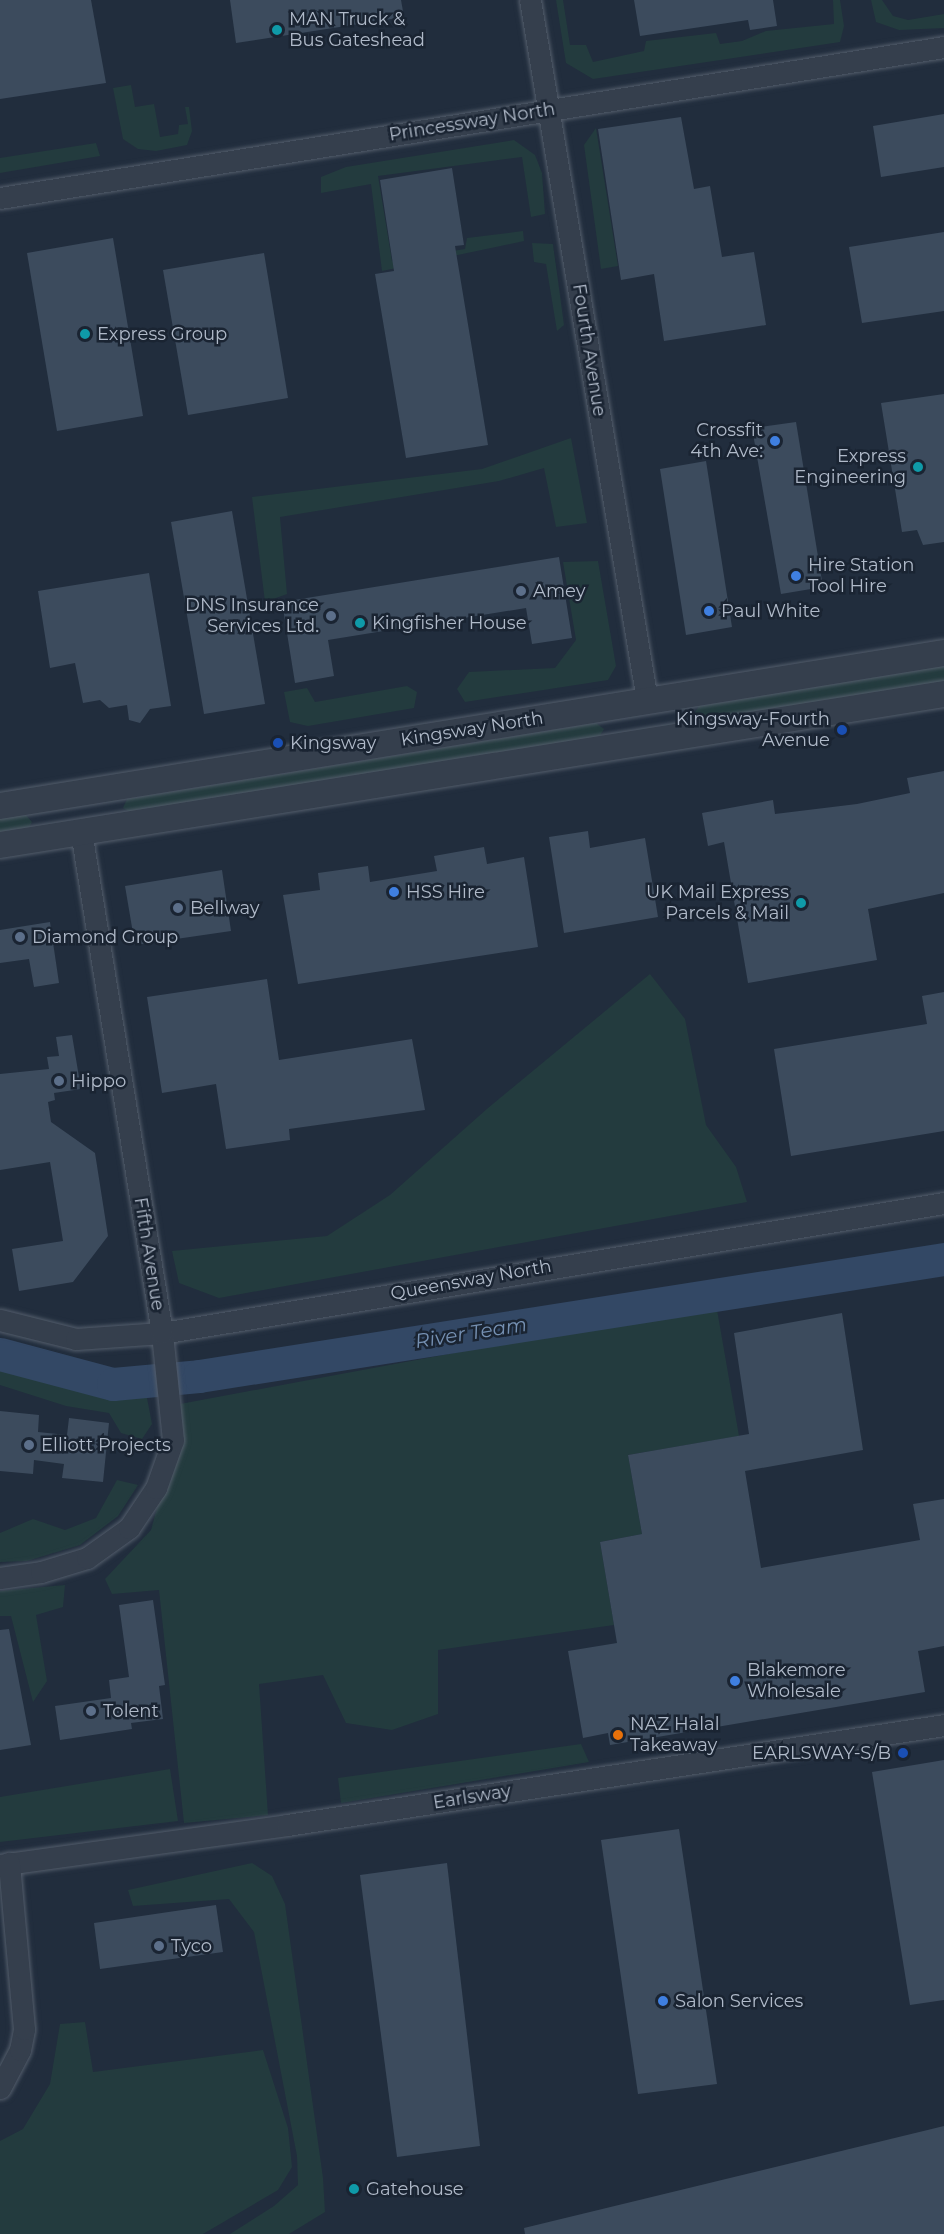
<!DOCTYPE html>
<style>
body{margin:0}
#map{position:relative;width:944px;height:2234px;overflow:hidden;background:#212d3d;font-family:Montserrat,sans-serif}
div>[style]{position:absolute}
[style*='--x']{left:calc(var(--x)*1px);top:calc(var(--y)*1px);width:calc(var(--w)*1px);rotate:calc(var(--a)*1deg)}
.green>*{inset:0;background:#233b3e}
.river>*{height:33px;margin:-16.5px;padding:0 16.5px;transform-origin:16.5px;border-radius:16.5px;background:#334865}
.building>*{inset:0;background:#3c4b5d}
.roads{filter:drop-shadow(0 0 2px #535d6b) drop-shadow(0 0 2px #535d6b)}
.minor>*{height:21px;margin:-10.5px;padding:0 10.5px;transform-origin:10.5px;border-radius:10.5px;background:#353f4d}
.tertiary>*{height:26px;margin:-13px;padding:0 13px;transform-origin:13px;border-radius:13px;background:#353f4d}
.dots>*{width:16px;height:16px;translate:-50% -50%;box-sizing:border-box;border:3px solid #1a2432;border-radius:50%}
span{translate:-50% -50%;white-space:nowrap;text-align:center;line-height:1.15;-webkit-text-stroke:5px #1a2432;paint-order:stroke}
.poi-label{font-size:18px;color:#b0bac9}
.left{translate:0 -50%;text-align:left}
.right{translate:-100% -50%;text-align:right}
.street-label{font-size:18px;color:#b0bac9}
.water-label{font-size:20px;color:#7590b2;font-style:italic}
</style>
<div id="map">
<div class="green">
<i style="clip-path:polygon(556px 0,563px 0,570px 45px,586px 45px,593px 62px,644px 51px,646px 41px,716px 33px,720px 44px,742px 41px,766px 31px,834px 24px,833px 0,840px 0,844px 26px,840px 42px,593px 79px,566px 63px)"></i>
<i style="clip-path:polygon(871px 0,882px 0,893px 16px,908px 20px,944px 14px,944px 28px,899px 30px,876px 22px)"></i>
<i style="clip-path:polygon(131px 85px,135px 107px,154px 104px,160px 137px,178px 134px,179px 125px,188px 124px,185px 107px,189px 107px,192px 131px,187px 145px,156px 151px,138px 149px,123px 139px,113px 88px)"></i>
<i style="clip-path:polygon(596px 128px,618px 266px,601px 269px,584px 145px)"></i>
<i style="clip-path:polygon(514px 140px,535px 155px,542px 173px,545px 214px,531px 217px,522px 157px,378px 176px,392px 261px,465px 249px,467px 238px,523px 231px,524px 241px,382px 271px,371px 184px,321px 193px,321px 177px,346px 167px)"></i>
<i style="clip-path:polygon(96px 143px,100px 156px,0 173px,0 158px)"></i>
<i style="clip-path:polygon(532px 243px,553px 244px,564px 325px,557px 331px,546px 264px,534px 262px)"></i>
<i style="clip-path:polygon(571px 438px,587px 523px,556px 527px,544px 468px,499px 481px,280px 517px,287px 594px,265px 602px,252px 497px,482px 469px)"></i>
<i style="clip-path:polygon(598px 561px,616px 666px,608px 680px,465px 702px,457px 689px,469px 672px,555px 668px,576px 640px,563px 562px)"></i>
<i style="clip-path:polygon(944px 666px,944px 683px,703px 720px,694px 714px,699px 706px)"></i>
<i style="clip-path:polygon(407px 686px,417px 692px,414px 708px,308px 726px,290px 722px,284px 692px,307px 688px,315px 702px)"></i>
<i style="clip-path:polygon(596px 723px,604px 729px,599px 737px,132px 813px,123px 808px,127px 799px)"></i>
<i style="clip-path:polygon(25px 814px,32px 822px,26px 833px,0 837px,0 816px)"></i>
<i style="clip-path:polygon(650px 974px,685px 1019px,706px 1125px,736px 1167px,747px 1202px,219px 1298px,179px 1283px,172px 1251px,327px 1236px,390px 1195px,488px 1108px)"></i>
<i style="clip-path:polygon(716px 1304px,739px 1436px,628px 1455px,642px 1534px,600px 1542px,614px 1625px,438px 1650px,438px 1714px,392px 1730px,346px 1723px,323px 1675px,259px 1684px,268px 1815px,184px 1823px,159px 1590px,112px 1594px,105px 1579px,151px 1530px,170px 1461px,180px 1404px)"></i>
<i style="clip-path:polygon(0 1366px,147px 1398px,152px 1424px,142px 1439px,121px 1433px,109px 1413px,66px 1406px,0 1385px)"></i>
<i style="clip-path:polygon(117px 1480px,138px 1485px,118px 1516px,80px 1545px,27px 1561px,0 1562px,0 1533px,33px 1519px,65px 1530px,96px 1518px)"></i>
<i style="clip-path:polygon(65px 1585px,63px 1607px,36px 1615px,47px 1681px,33px 1702px,11px 1616px,0 1616px,0 1591px)"></i>
<i style="clip-path:polygon(581px 1744px,589px 1762px,341px 1803px,338px 1778px)"></i>
<i style="clip-path:polygon(170px 1769px,178px 1821px,0 1842px,0 1797px)"></i>
<i style="clip-path:polygon(252px 1863px,272px 1876px,285px 1904px,323px 2178px,325px 2212px,289px 2234px,230px 2234px,274px 2206px,298px 2185px,297px 2156px,254px 1932px,229px 1899px,133px 1906px,128px 1890px)"></i>
<i style="clip-path:polygon(85px 2022px,93px 2072px,263px 2050px,288px 2128px,292px 2167px,278px 2190px,203px 2234px,0 2234px,0 2141px,23px 2129px,50px 2084px,60px 2024px)"></i>
</div>
<div class="river">
<i style="--x:0;--y:1354;--w:117;--a:14.9"></i>
<i style="--x:113;--y:1384;--w:86;--a:-5.3"></i>
<i style="--x:199;--y:1376;--w:754;--a:-8.93"></i>
</div>
<div class="building">
<i style="clip-path:polygon(0 0,91px 0,106px 83px,0 99px)"></i>
<i style="clip-path:polygon(230px 0,401px 0,404px 17px,236px 43px)"></i>
<i style="clip-path:polygon(634px 0,773px 0,777px 26px,750px 30px,748px 20px,640px 36px)"></i>
<i style="clip-path:polygon(944px 114px,944px 167px,881px 177px,873px 126px)"></i>
<i style="clip-path:polygon(681px 117px,694px 189px,710px 186px,722px 257px,754px 252px,766px 325px,664px 341px,654px 274px,621px 280px,598px 129px)"></i>
<i style="clip-path:polygon(452px 168px,464px 245px,455px 246px,488px 445px,406px 458px,375px 274px,394px 271px,380px 180px)"></i>
<i style="clip-path:polygon(944px 232px,944px 311px,862px 323px,849px 247px)"></i>
<i style="clip-path:polygon(113px 238px,143px 416px,57px 431px,27px 253px)"></i>
<i style="clip-path:polygon(264px 253px,288px 398px,188px 415px,163px 270px)"></i>
<i style="clip-path:polygon(944px 394px,944px 542px,923px 545px,917px 530px,902px 532px,881px 403px)"></i>
<i style="clip-path:polygon(796px 422px,823px 587px,781px 594px,752px 428px)"></i>
<i style="clip-path:polygon(706px 461px,732px 627px,686px 635px,660px 469px)"></i>
<i style="clip-path:polygon(232px 511px,265px 704px,204px 714px,171px 522px)"></i>
<i style="clip-path:polygon(559px 557px,572px 638px,532px 644px,526px 608px,328px 640px,334px 676px,295px 683px,282px 602px)"></i>
<i style="clip-path:polygon(149px 573px,171px 706px,150px 709px,140px 723px,129px 720px,127px 705px,109px 708px,100px 700px,83px 703px,75px 663px,50px 668px,38px 591px)"></i>
<i style="clip-path:polygon(944px 771px,944px 893px,868px 909px,877px 960px,748px 983px,724px 842px,708px 846px,702px 813px,773px 800px,775px 814px,857px 804px,910px 793px,907px 778px)"></i>
<i style="clip-path:polygon(588px 831px,590px 848px,645px 838px,658px 917px,564px 933px,549px 837px)"></i>
<i style="clip-path:polygon(484px 847px,487px 864px,524px 857px,538px 947px,298px 984px,283px 895px,320px 890px,318px 873px,368px 866px,370px 882px,437px 871px,434px 856px)"></i>
<i style="clip-path:polygon(222px 870px,231px 931px,135px 945px,125px 886px)"></i>
<i style="clip-path:polygon(50px 922px,59px 983px,34px 987px,29px 959px,0 963px,0 930px)"></i>
<i style="clip-path:polygon(267px 979px,279px 1060px,412px 1039px,425px 1110px,289px 1129px,290px 1140px,226px 1149px,216px 1084px,162px 1093px,147px 997px)"></i>
<i style="clip-path:polygon(944px 992px,944px 1131px,791px 1156px,774px 1049px,927px 1024px,922px 996px)"></i>
<i style="clip-path:polygon(72px 1035px,81px 1089px,54px 1093px,55px 1100px,48px 1102px,51px 1122px,95px 1153px,108px 1236px,73px 1282px,19px 1291px,12px 1249px,63px 1241px,50px 1162px,0 1170px,0 1074px,49px 1069px,47px 1057px,59px 1056px,56px 1037px)"></i>
<i style="clip-path:polygon(842px 1313px,863px 1450px,745px 1471px,761px 1568px,920px 1540px,913px 1504px,944px 1499px,944px 1646px,918px 1651px,925px 1692px,610px 1745px,608px 1733px,583px 1738px,568px 1651px,617px 1643px,600px 1542px,642px 1534px,628px 1455px,749px 1434px,734px 1333px)"></i>
<i style="clip-path:polygon(0 1411px,39px 1415px,38px 1432px,67px 1435px,69px 1418px,109px 1423px,103px 1482px,62px 1478px,64px 1464px,34px 1460px,33px 1474px,0 1471px)"></i>
<i style="clip-path:polygon(153px 1600px,165px 1685px,159px 1686px,163px 1719px,131px 1723px,132px 1729px,60px 1740px,55px 1706px,111px 1698px,109px 1680px,129px 1677px,119px 1605px)"></i>
<i style="clip-path:polygon(9px 1629px,31px 1745px,0 1750px,0 1630px)"></i>
<i style="clip-path:polygon(944px 1760px,944px 2000px,910px 2005px,872px 1772px)"></i>
<i style="clip-path:polygon(679px 1829px,717px 2084px,638px 2094px,601px 1840px)"></i>
<i style="clip-path:polygon(447px 1863px,480px 2146px,397px 2157px,360px 1875px)"></i>
<i style="clip-path:polygon(216px 1905px,223px 1952px,100px 1969px,94px 1923px)"></i>
<i style="clip-path:polygon(944px 2126px,944px 2234px,525px 2234px,524px 2228px)"></i>
</div>
<div class="roads">
<div class="minor">
<i style="--x:530;--y:0;--w:710;--a:80.51"></i>
<i style="--x:0;--y:198;--w:956;--a:-9.09"></i>
<i style="--x:0;--y:1320;--w:78;--a:14"></i>
<i style="--x:76;--y:1339;--w:86;--a:-4"></i>
<i style="--x:162;--y:1333;--w:793;--a:-9.44"></i>
<i style="--x:0;--y:1578;--w:41;--a:-8.3"></i>
<i style="--x:41;--y:1572;--w:48;--a:-16.9"></i>
<i style="--x:87;--y:1558;--w:52;--a:-35.5"></i>
<i style="--x:129;--y:1528;--w:48;--a:-56"></i>
<i style="--x:156;--y:1488;--w:51;--a:-70.5"></i>
<i style="--x:173;--y:1440;--w:108;--a:-95.9"></i>
<i style="--x:162;--y:1333;--w:508;--a:-99.17"></i>
<i style="--x:0;--y:1865;--w:290;--a:-7.9"></i>
<i style="--x:287;--y:1825;--w:665;--a:-8.65"></i>
<i style="--x:0;--y:2088;--w:43;--a:-62.2"></i>
<i style="--x:20;--y:2050;--w:21;--a:-79"></i>
<i style="--x:24;--y:2029;--w:167;--a:-95.2"></i>
</div>
<div class="tertiary">
<i style="--x:0;--y:806;--w:956;--a:-9.21"></i>
<i style="--x:0;--y:845;--w:956;--a:-9.09"></i>
</div>
</div>
<div class="dots">
<i style="left:277px;top:30px;background:#0f9aa8"></i>
<i style="left:85px;top:334px;background:#0f9aa8"></i>
<i style="left:775px;top:441px;background:#3f7fe0"></i>
<i style="left:918px;top:467px;background:#0f9aa8"></i>
<i style="left:796px;top:576px;background:#3f7fe0"></i>
<i style="left:521px;top:591px;background:#5c6f8a"></i>
<i style="left:709px;top:611px;background:#3f7fe0"></i>
<i style="left:331px;top:616px;background:#5c6f8a"></i>
<i style="left:360px;top:623px;background:#0f9aa8"></i>
<i style="left:842px;top:730px;background:#1a4fb4"></i>
<i style="left:278px;top:743px;background:#1a4fb4"></i>
<i style="left:394px;top:892px;background:#3f7fe0"></i>
<i style="left:801px;top:903px;background:#0f9aa8"></i>
<i style="left:178px;top:908px;background:#5c6f8a"></i>
<i style="left:20px;top:937px;background:#5c6f8a"></i>
<i style="left:59px;top:1081px;background:#5c6f8a"></i>
<i style="left:29px;top:1445px;background:#5c6f8a"></i>
<i style="left:735px;top:1681px;background:#3f7fe0"></i>
<i style="left:91px;top:1711px;background:#5c6f8a"></i>
<i style="left:618px;top:1735px;background:#e8710a"></i>
<i style="left:903px;top:1753px;background:#1a4fb4"></i>
<i style="left:159px;top:1946px;background:#5c6f8a"></i>
<i style="left:663px;top:2001px;background:#3f7fe0"></i>
<i style="left:354px;top:2189px;background:#0f9aa8"></i>
</div>
<div class="poi-label">
<span class="left" style="left:289px;top:30px">MAN Truck &amp;<br>Bus Gateshead</span>
<span class="left" style="left:97px;top:334px">Express Group</span>
<span class="right" style="left:763px;top:441px">Crossfit<br>4th Ave:</span>
<span class="right" style="left:906px;top:467px">Express<br>Engineering</span>
<span class="left" style="left:808px;top:576px">Hire Station<br>Tool Hire</span>
<span class="left" style="left:533px;top:591px">Amey</span>
<span class="right" style="left:319px;top:616px">DNS Insurance<br>Services Ltd.</span>
<span class="left" style="left:721px;top:611px">Paul White</span>
<span class="left" style="left:372px;top:623px">Kingfisher House</span>
<span class="right" style="left:830px;top:730px">Kingsway-Fourth<br>Avenue</span>
<span class="left" style="left:290px;top:743px">Kingsway</span>
<span class="left" style="left:406px;top:892px">HSS Hire</span>
<span class="right" style="left:789px;top:903px">UK Mail Express<br>Parcels &amp; Mail</span>
<span class="left" style="left:190px;top:908px">Bellway</span>
<span class="left" style="left:32px;top:937px">Diamond Group</span>
<span class="left" style="left:71px;top:1081px">Hippo</span>
<span class="left" style="left:41px;top:1445px">Elliott Projects</span>
<span class="left" style="left:747px;top:1681px">Blakemore<br>Wholesale</span>
<span class="left" style="left:103px;top:1711px">Tolent</span>
<span class="left" style="left:630px;top:1735px">NAZ Halal<br>Takeaway</span>
<span class="right" style="left:891px;top:1753px">EARLSWAY-S/B</span>
<span class="left" style="left:171px;top:1946px">Tyco</span>
<span class="left" style="left:675px;top:2001px">Salon Services</span>
<span class="left" style="left:366px;top:2189px">Gatehouse</span>
</div>
<div class="street-label">
<span style="left:472px;top:122px;rotate:-9deg">Princessway North</span>
<span style="left:589px;top:350px;rotate:81deg">Fourth Avenue</span>
<span style="left:472px;top:729px;rotate:-9deg">Kingsway North</span>
<span style="left:149px;top:1254px;rotate:81deg">Fifth Avenue</span>
<span style="left:471px;top:1280px;rotate:-10deg">Queensway North</span>
<span style="left:472px;top:1797px;rotate:-9deg">Earlsway</span>
</div>
<div class="water-label">
<span style="left:471px;top:1333px;rotate:-9deg">River Team</span>
</div>
</div>
